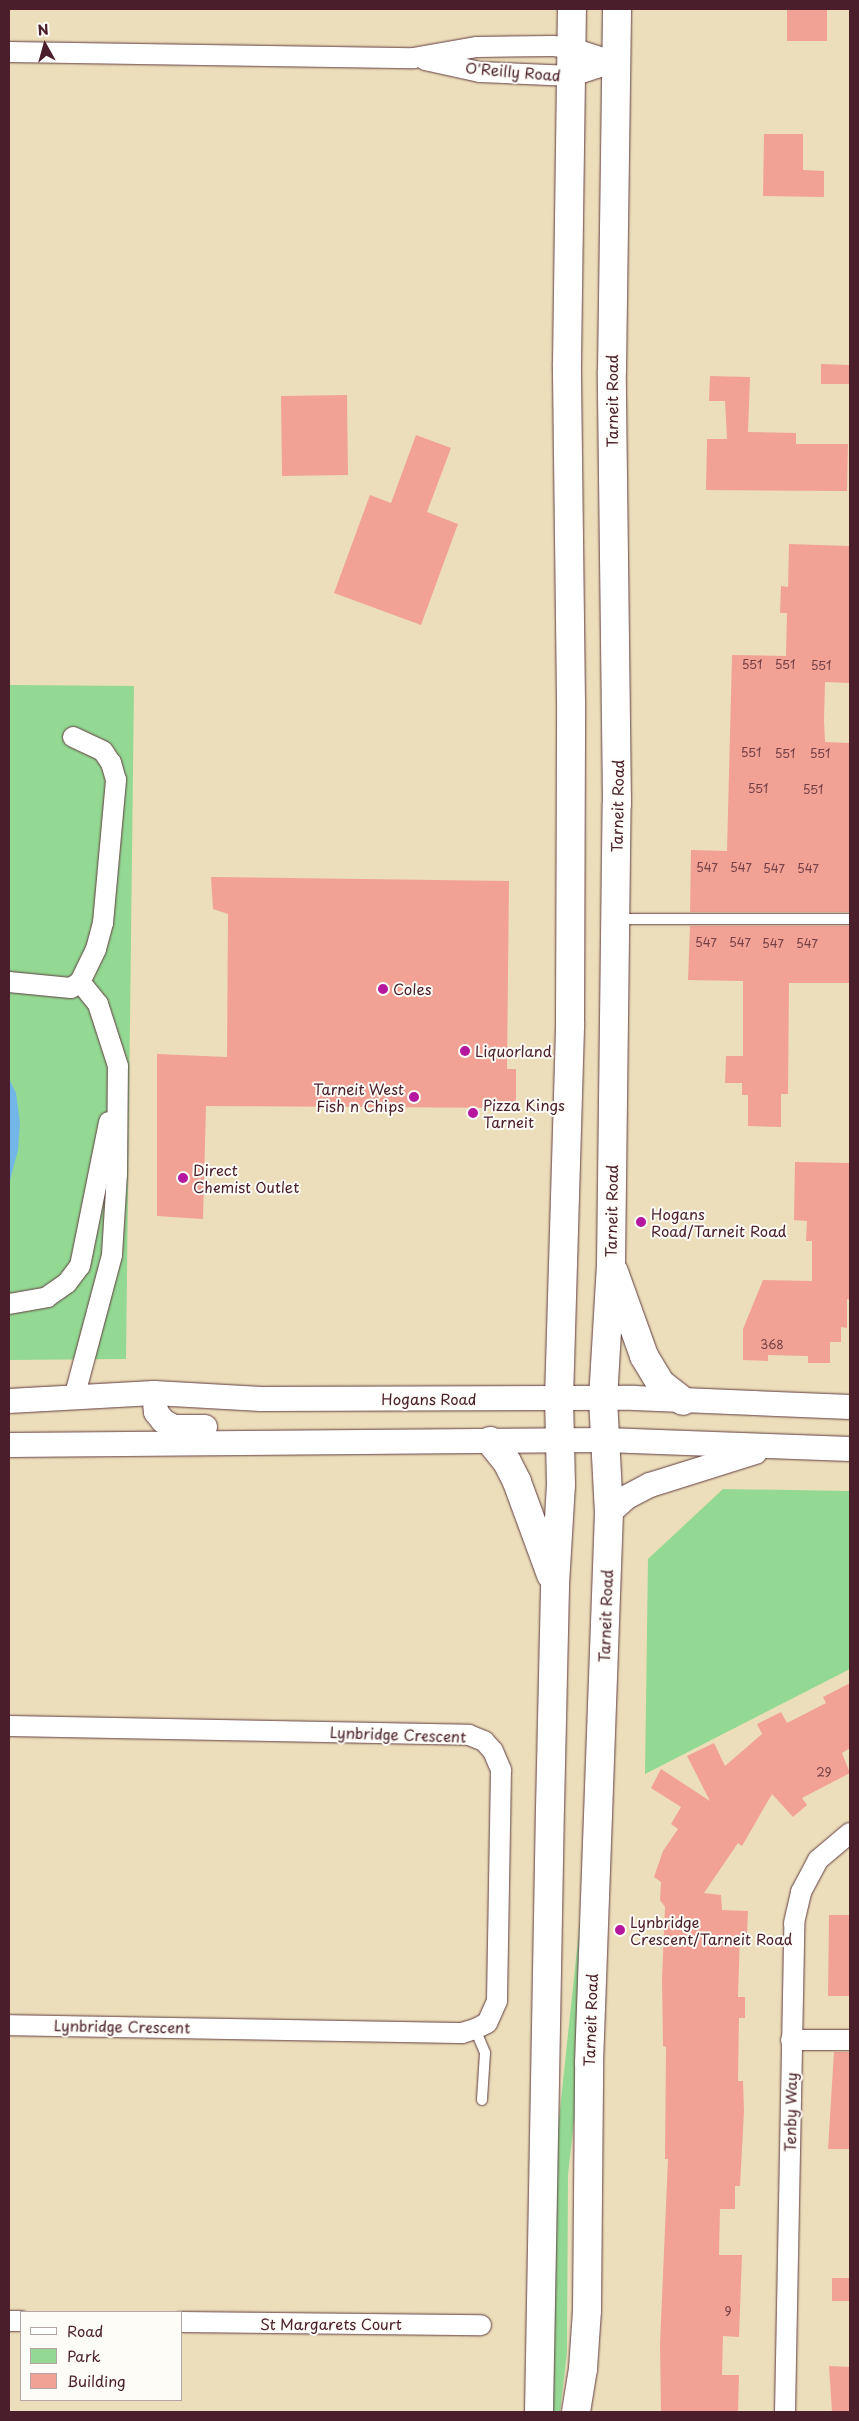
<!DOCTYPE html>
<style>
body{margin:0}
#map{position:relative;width:859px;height:2421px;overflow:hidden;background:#ecdeba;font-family:"Playpen Sans",sans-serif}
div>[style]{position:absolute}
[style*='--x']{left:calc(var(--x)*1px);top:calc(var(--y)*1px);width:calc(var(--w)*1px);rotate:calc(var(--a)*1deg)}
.green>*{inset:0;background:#93d993}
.water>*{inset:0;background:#72b6e8}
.building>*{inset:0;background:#f1a295}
.roads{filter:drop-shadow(0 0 1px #623c40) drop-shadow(0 0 1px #623c40)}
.service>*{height:10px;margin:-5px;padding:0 5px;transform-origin:5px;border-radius:5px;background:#fff}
.minor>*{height:20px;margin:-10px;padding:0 10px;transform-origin:10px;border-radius:10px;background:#fff}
.tertiary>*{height:24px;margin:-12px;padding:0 12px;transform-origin:12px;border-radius:12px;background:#fff}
.secondary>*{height:28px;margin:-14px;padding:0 14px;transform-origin:14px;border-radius:14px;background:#fff}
.dots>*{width:14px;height:14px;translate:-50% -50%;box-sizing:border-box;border:2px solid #fdfcf7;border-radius:50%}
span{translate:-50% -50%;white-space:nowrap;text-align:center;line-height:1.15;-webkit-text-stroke:4px #fdfcf7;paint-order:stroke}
.number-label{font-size:12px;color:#744046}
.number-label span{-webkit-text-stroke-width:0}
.street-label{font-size:15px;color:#4a1f2b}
.poi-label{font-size:15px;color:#4a1f2b}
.left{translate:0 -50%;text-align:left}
.right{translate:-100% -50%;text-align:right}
.frame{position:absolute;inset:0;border:10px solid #4a1f2b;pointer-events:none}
.legend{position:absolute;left:20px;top:2311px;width:162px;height:90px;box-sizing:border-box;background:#fdfcf7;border:1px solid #b5a4a5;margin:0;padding:6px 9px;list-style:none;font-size:15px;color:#4a1f2b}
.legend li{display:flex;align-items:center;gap:10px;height:25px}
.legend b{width:25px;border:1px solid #b5a4a5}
.north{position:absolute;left:20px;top:20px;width:50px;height:50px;-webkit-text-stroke:4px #fdfcf7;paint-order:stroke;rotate:353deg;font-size:14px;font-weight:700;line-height:20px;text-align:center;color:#4a1f2b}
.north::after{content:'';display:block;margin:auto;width:18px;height:22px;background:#4a1f2b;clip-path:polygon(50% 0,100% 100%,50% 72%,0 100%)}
</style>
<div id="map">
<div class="green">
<i style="clip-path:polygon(9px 685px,134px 686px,126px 1359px,9px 1360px)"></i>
<i style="clip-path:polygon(723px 1489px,850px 1491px,850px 1669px,645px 1774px,648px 1559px)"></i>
<i style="clip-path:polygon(583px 1893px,576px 2103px,568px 2175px,567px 2352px,560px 2412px,552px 2412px,556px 2147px)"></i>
</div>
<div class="water">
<i style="clip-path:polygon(9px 1079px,16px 1093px,20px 1123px,18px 1150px,9px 1184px)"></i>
</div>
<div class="building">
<i style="clip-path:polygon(787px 9px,827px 9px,827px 41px,787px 41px)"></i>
<i style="clip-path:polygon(764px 134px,803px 134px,803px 170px,824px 171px,824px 197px,763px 196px)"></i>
<i style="clip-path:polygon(821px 364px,850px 365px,850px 384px,821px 384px)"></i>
<i style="clip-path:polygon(710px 376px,750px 377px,748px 432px,796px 433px,796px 444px,848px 444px,847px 491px,706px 490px,707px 439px,727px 439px,725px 401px,709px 401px)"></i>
<i style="clip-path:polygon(347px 395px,348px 475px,282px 476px,281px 396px)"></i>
<i style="clip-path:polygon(416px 435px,451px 448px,427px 512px,458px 524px,421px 625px,334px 593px,370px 495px,391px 503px)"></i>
<i style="clip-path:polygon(789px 544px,850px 546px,850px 683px,825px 682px,824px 721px,825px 742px,850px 743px,850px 912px,690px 912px,691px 850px,727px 851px,732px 655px,786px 656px,787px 613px,780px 613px,781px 586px,788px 587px)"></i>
<i style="clip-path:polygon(211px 877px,509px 881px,507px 1069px,516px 1069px,516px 1108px,206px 1106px,203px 1219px,157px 1216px,157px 1054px,227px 1057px,228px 914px,213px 909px)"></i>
<i style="clip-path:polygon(690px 926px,850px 926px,850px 983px,789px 983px,788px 1094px,781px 1094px,781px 1127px,748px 1126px,748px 1095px,742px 1095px,742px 1083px,725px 1083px,726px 1056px,743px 1056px,743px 981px,688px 980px)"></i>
<i style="clip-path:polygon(795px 1162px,850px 1163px,850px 1300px,847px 1299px,847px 1328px,841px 1327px,841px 1342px,830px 1342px,830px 1363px,808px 1363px,808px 1356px,768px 1355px,768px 1361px,743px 1360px,743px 1329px,763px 1280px,812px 1281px,812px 1241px,806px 1241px,807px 1221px,794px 1220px)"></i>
<i style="clip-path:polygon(850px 1683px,850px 1748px,842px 1753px,850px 1773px,802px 1798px,807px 1805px,793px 1817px,772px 1794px,742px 1846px,738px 1843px,704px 1893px,721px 1895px,722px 1910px,748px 1911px,747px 1935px,740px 1935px,738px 1997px,745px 1997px,745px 2018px,739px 2018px,738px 2081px,743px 2081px,744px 2111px,740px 2186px,735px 2186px,735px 2209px,720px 2209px,719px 2255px,742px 2255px,739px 2337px,723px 2336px,722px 2375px,739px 2375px,738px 2412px,661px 2412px,660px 2344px,668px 2159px,665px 2159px,666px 2047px,663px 2046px,662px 1979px,665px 1907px,660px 1900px,661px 1882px,654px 1877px,663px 1851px,678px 1829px,671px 1824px,681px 1807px,651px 1788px,661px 1769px,710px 1801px,687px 1756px,714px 1743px,725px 1766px,762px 1734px,757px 1724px,781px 1712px,787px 1723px,826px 1703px,823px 1697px)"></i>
<i style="clip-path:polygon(829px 1915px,850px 1915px,850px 1996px,828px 1996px)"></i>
<i style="clip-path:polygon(834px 2052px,850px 2052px,850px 2149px,828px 2149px)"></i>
<i style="clip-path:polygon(832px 2278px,850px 2278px,850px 2301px,832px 2301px)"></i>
<i style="clip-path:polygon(829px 2366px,850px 2367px,850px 2412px,832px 2412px)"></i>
</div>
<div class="roads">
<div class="service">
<i style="--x:616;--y:919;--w:234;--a:0"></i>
<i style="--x:475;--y:2029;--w:26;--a:67"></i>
<i style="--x:485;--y:2053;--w:47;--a:93.7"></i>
</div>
<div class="minor">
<i style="--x:9;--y:52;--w:404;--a:0.9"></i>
<i style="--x:413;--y:58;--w:65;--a:-9.8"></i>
<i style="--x:477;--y:47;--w:76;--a:-0.8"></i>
<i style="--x:553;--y:46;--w:19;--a:6"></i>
<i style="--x:572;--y:48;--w:46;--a:17.7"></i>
<i style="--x:425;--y:60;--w:56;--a:12.3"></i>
<i style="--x:480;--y:72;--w:92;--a:2.5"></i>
<i style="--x:572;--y:76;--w:46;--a:-17.7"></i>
<i style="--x:9;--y:982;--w:62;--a:5.5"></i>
<i style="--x:71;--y:988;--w:11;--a:-34"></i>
<i style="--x:80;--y:982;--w:37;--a:-64"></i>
<i style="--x:96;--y:949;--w:27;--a:-75"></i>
<i style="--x:103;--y:923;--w:144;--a:-84.8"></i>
<i style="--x:116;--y:780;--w:18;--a:-106"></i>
<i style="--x:111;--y:763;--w:14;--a:-124"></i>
<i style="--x:103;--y:751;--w:33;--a:-155"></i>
<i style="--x:9;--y:1304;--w:39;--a:-10"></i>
<i style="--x:47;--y:1297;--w:24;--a:-35"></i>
<i style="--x:67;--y:1283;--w:21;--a:-53"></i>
<i style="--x:80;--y:1266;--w:147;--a:-78.6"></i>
<i style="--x:74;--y:1398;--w:148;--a:-75.1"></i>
<i style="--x:112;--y:1255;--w:81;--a:-86.5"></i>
<i style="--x:117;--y:1174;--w:108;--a:-89.5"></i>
<i style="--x:118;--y:1066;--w:65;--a:-107.9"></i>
<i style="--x:98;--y:1004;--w:28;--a:-129"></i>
<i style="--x:9;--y:1726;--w:460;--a:1.1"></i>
<i style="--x:469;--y:1735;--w:16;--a:22"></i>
<i style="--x:484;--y:1741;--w:13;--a:48"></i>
<i style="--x:493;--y:1751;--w:21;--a:67"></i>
<i style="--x:501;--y:1770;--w:231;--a:91"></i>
<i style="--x:497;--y:2001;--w:24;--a:114"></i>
<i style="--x:487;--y:2023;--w:13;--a:153"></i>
<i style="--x:475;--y:2029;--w:14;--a:163"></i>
<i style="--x:462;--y:2033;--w:453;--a:-179"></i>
<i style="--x:791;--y:2040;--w:59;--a:0"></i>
<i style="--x:9;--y:2321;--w:12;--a:0"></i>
<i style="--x:181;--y:2322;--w:300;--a:0.6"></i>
<i style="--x:785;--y:2412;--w:489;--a:-88.9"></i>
<i style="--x:794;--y:1923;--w:32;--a:-77"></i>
<i style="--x:801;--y:1892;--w:36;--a:-62"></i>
<i style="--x:818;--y:1860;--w:42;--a:-40.2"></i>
</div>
<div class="tertiary">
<i style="--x:154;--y:1393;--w:19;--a:84"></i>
<i style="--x:156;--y:1412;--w:11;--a:52"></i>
<i style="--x:163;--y:1421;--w:13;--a:29"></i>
<i style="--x:174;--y:1427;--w:31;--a:0"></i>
<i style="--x:9;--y:1401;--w:145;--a:-3.2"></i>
<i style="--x:154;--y:1393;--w:107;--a:3.2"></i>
<i style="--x:261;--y:1399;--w:373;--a:-0.2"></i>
<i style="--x:634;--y:1398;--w:216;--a:2.4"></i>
<i style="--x:9;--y:1445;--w:596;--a:-0.48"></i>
<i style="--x:605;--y:1440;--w:245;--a:2.1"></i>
<i style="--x:609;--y:1513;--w:24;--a:-42"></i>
<i style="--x:627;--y:1497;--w:26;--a:-28"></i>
<i style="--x:650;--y:1485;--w:110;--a:-17.4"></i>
</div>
<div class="secondary">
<i style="--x:614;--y:1272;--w:89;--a:70.3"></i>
<i style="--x:644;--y:1356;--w:31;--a:59"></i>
<i style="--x:660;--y:1383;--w:29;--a:38"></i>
<i style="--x:490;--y:1441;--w:27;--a:51"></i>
<i style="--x:507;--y:1462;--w:22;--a:63"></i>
<i style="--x:517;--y:1482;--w:99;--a:69.9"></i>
<i style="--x:539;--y:2412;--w:604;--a:-88.96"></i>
<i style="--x:550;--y:1808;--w:223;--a:-88.7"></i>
<i style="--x:555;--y:1585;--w:100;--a:-86.6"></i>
<i style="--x:561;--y:1485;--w:86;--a:-91.3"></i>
<i style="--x:559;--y:1399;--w:377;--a:-88.3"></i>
<i style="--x:570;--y:1022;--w:320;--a:-89.8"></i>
<i style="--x:571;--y:702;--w:339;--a:-90.7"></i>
<i style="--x:567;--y:363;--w:354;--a:-89.2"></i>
<i style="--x:576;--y:2412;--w:44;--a:-80.8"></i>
<i style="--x:583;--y:2369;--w:58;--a:-86.1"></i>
<i style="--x:587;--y:2311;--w:248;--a:-89.5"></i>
<i style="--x:589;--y:2063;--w:550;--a:-87.92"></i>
<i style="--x:609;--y:1513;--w:114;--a:-93"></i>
<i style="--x:603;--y:1399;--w:135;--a:-86.6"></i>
<i style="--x:611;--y:1264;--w:460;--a:-89.3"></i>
<i style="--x:617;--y:804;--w:433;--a:-90.7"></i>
<i style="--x:612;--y:371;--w:362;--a:-89.2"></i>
</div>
</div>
<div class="dots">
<i style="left:383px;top:989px;background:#b5179e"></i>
<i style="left:465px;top:1051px;background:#b5179e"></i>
<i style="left:414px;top:1097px;background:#b5179e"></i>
<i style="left:473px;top:1113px;background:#b5179e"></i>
<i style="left:183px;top:1178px;background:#b5179e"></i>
<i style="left:641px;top:1222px;background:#b5179e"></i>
<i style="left:620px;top:1930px;background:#b5179e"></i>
</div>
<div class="number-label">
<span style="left:752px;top:665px">551</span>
<span style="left:785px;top:665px">551</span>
<span style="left:821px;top:666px">551</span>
<span style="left:751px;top:753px">551</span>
<span style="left:785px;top:754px">551</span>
<span style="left:820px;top:754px">551</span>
<span style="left:758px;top:789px">551</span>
<span style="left:813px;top:790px">551</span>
<span style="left:707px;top:868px">547</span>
<span style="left:741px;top:868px">547</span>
<span style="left:774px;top:869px">547</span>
<span style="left:808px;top:869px">547</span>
<span style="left:706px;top:943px">547</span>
<span style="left:740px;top:943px">547</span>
<span style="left:773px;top:944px">547</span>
<span style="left:807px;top:944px">547</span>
<span style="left:772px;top:1345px">368</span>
<span style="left:824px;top:1773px">29</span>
<span style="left:728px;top:2312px">9</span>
</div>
<div class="street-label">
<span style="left:513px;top:71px;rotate:5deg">O'Reilly Road</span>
<span style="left:612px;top:401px;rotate:-90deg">Tarneit Road</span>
<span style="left:617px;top:806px;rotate:-89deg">Tarneit Road</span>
<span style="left:611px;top:1211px;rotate:-89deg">Tarneit Road</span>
<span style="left:429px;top:1399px">Hogans Road</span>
<span style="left:605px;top:1616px;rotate:-88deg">Tarneit Road</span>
<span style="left:398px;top:1734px;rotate:2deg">Lynbridge Crescent</span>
<span style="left:590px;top:2020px;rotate:-88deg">Tarneit Road</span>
<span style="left:122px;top:2026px;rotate:1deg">Lynbridge Crescent</span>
<span style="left:790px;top:2112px;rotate:-89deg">Tenby Way</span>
<span style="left:331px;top:2324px">St Margarets Court</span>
</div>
<div class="poi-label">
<span class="left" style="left:393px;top:989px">Coles</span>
<span class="left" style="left:475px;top:1051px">Liquorland</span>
<span class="right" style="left:404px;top:1097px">Tarneit West<br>Fish n Chips</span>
<span class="left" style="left:483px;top:1113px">Pizza Kings<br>Tarneit</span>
<span class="left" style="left:193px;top:1178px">Direct<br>Chemist Outlet</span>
<span class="left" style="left:651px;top:1222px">Hogans<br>Road/Tarneit Road</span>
<span class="left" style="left:630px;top:1930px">Lynbridge<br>Crescent/Tarneit Road</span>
</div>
<div class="frame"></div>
<ul class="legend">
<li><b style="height:6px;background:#fff"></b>Road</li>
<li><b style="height:14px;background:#93d993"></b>Park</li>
<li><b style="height:14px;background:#f1a295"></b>Building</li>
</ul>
<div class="north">N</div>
</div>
